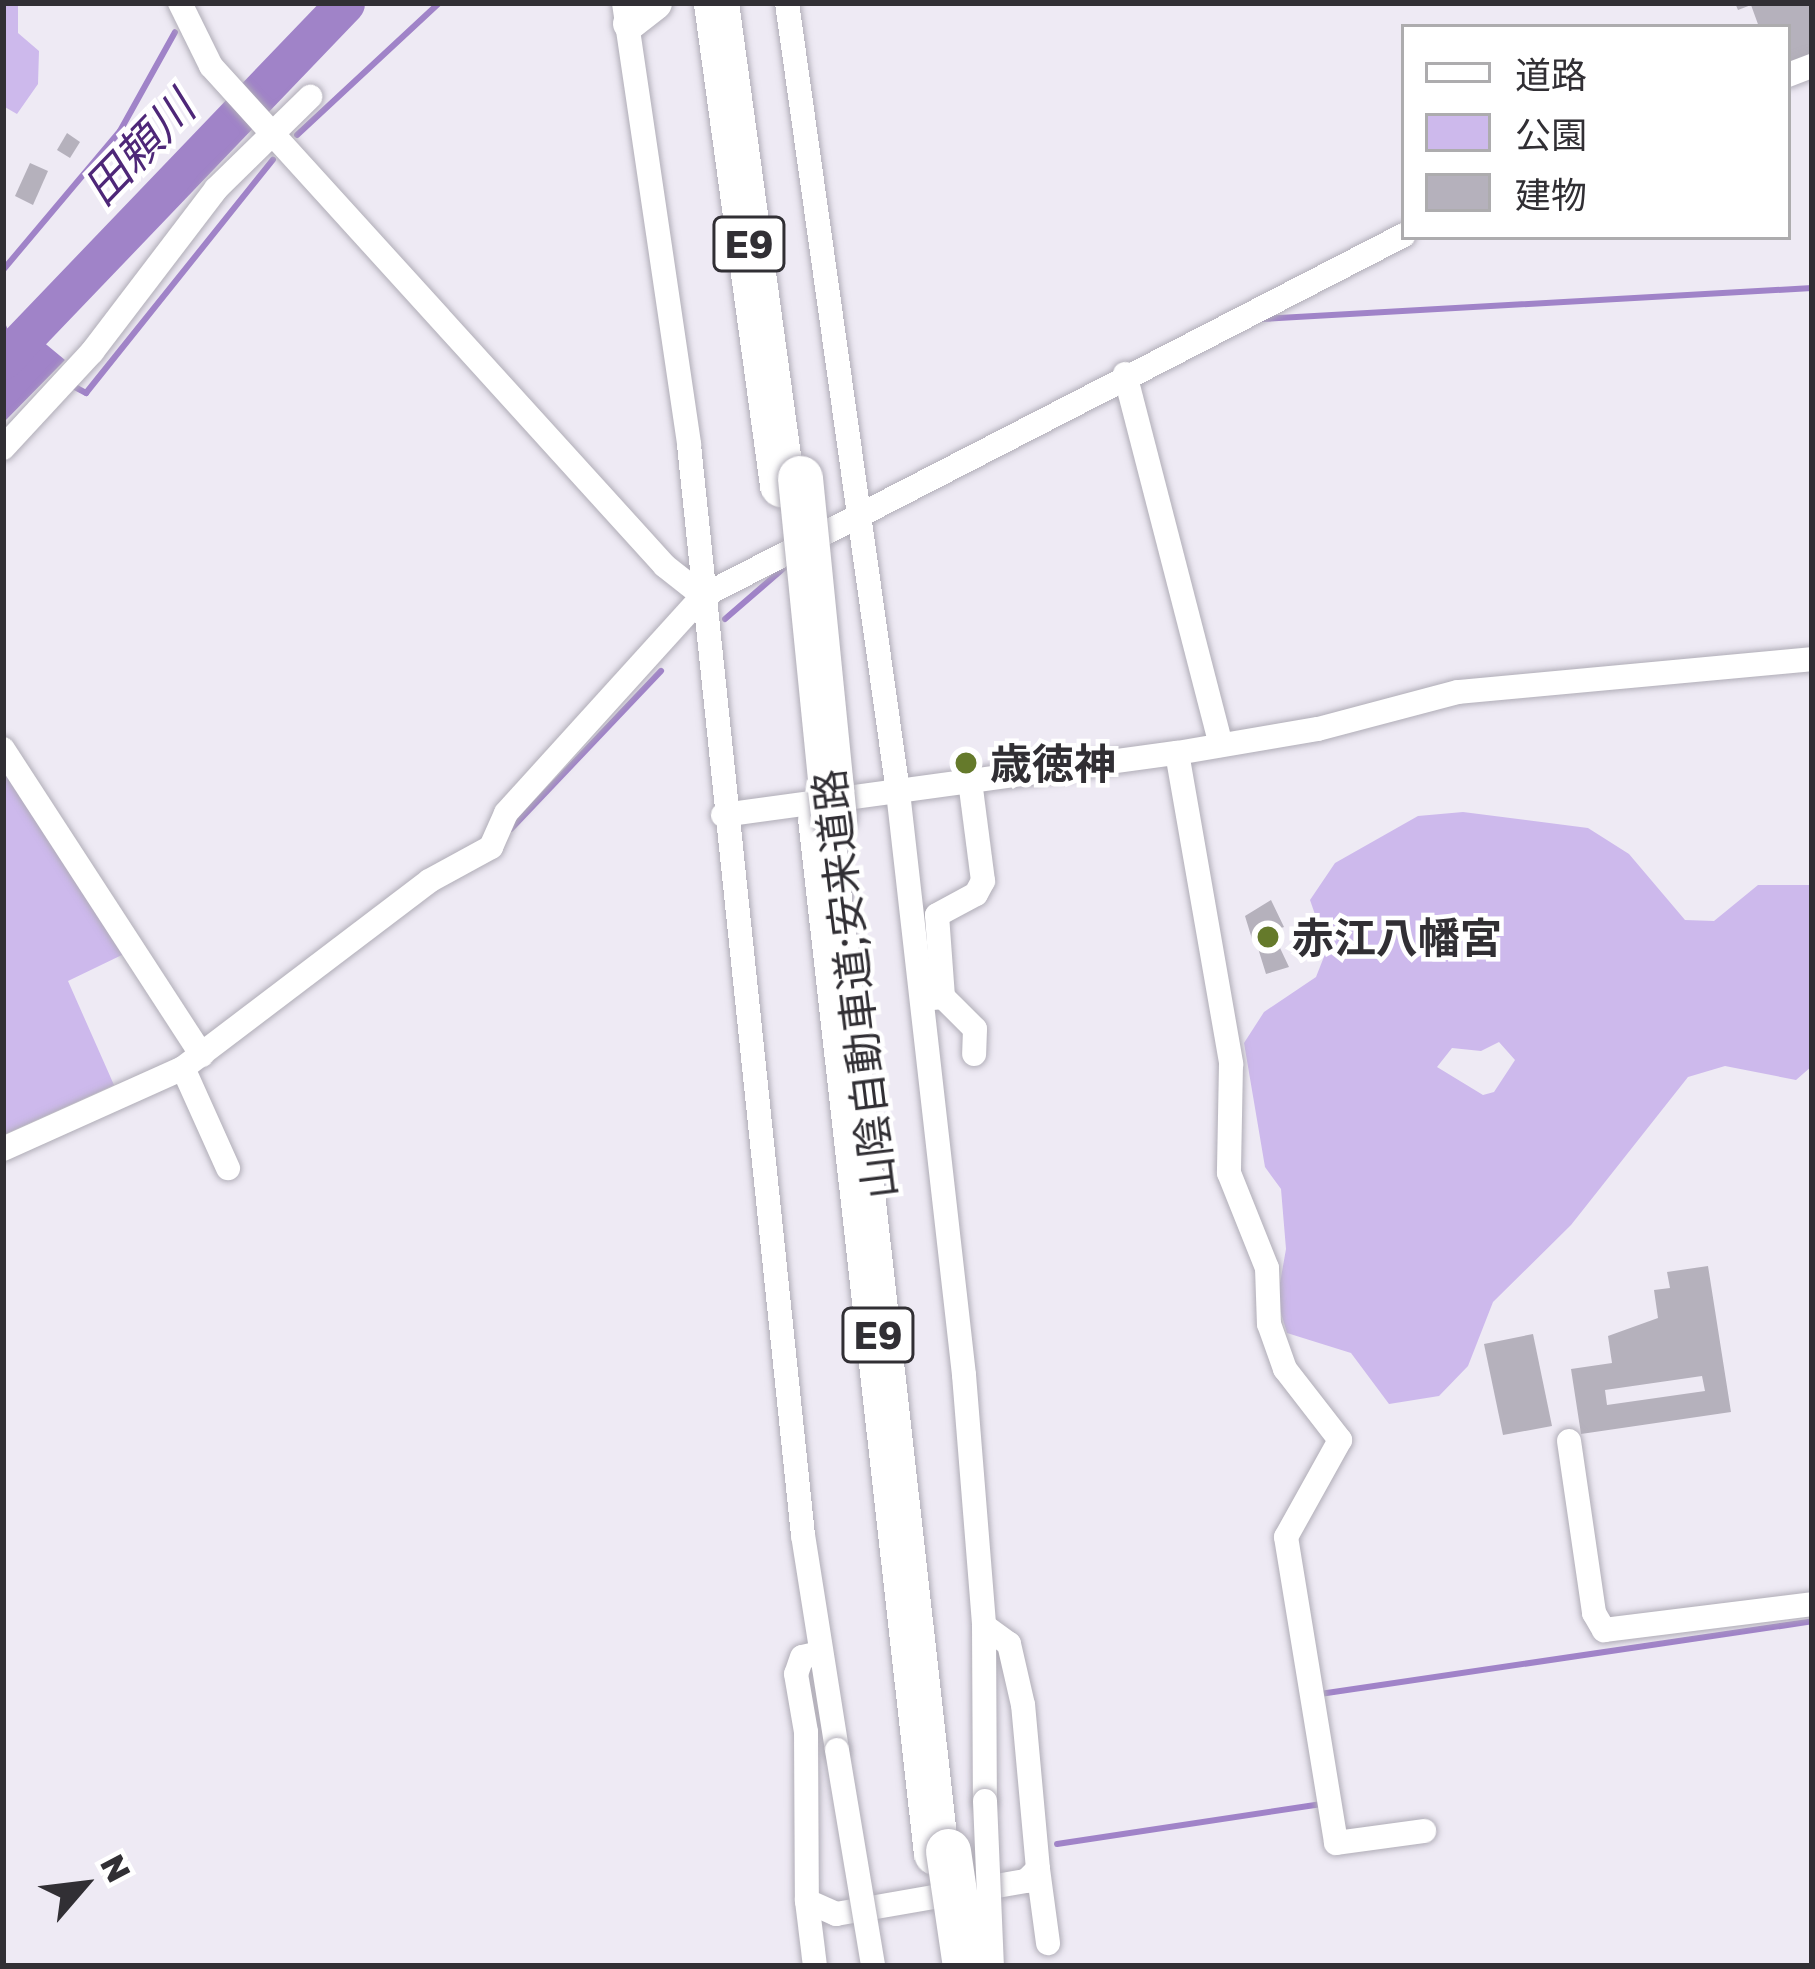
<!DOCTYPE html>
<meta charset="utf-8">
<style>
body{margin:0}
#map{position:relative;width:1815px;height:1969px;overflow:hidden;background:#eeeaf4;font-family:"Golos Text","Noto Sans JP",sans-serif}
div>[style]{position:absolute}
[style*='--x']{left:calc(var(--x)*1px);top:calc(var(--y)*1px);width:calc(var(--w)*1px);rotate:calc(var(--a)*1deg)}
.green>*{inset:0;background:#cdb9ec}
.water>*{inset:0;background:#a083c8}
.stream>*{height:6px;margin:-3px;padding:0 3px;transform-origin:3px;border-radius:3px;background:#a083c8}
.river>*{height:39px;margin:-19.5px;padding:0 19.5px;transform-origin:19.5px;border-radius:19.5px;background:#a083c8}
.building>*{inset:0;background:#b5b1bc}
.roads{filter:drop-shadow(0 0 3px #b0adb7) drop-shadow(0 0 3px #b0adb7)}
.street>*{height:24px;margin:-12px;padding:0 12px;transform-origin:12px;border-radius:12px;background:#fff}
.secondary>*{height:33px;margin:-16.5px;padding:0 16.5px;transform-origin:16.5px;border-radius:16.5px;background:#fff}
.highway>*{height:45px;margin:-22.5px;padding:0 22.5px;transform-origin:22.5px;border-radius:22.5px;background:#fff}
.bridges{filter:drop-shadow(0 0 3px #b0adb7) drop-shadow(0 0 3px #b0adb7)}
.street-bridge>*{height:24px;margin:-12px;padding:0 12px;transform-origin:12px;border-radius:12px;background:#fff}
.highway-bridge>*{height:45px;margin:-22.5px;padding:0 22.5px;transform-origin:22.5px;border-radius:22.5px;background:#fff}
.dots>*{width:33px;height:33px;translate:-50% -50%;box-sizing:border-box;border:6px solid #fff;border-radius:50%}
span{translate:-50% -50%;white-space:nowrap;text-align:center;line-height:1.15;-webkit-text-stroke:9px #fff;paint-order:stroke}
.shield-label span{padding:3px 9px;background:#fff;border:3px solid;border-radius:9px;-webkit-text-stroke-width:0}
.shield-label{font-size:39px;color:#312f34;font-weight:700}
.poi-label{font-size:42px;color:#312f34;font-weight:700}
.left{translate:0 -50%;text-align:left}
.street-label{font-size:42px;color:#312f34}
.water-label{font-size:45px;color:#4e2778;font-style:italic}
.frame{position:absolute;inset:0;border:6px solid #312f34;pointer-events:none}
.legend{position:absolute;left:1401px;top:24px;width:390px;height:216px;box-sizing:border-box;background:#fff;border:3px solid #adacae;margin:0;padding:15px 21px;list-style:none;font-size:36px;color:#312f34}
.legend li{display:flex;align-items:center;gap:24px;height:60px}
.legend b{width:60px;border:3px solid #adacae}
.north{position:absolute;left:24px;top:1825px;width:120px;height:120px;-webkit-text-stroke:9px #fff;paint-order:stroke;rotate:62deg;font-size:33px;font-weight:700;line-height:48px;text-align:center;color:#312f34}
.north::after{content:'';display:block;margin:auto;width:42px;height:54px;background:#312f34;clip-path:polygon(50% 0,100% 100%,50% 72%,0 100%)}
</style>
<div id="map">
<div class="green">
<i style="clip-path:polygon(3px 3px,18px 3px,18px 33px,39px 51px,38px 84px,17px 114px,3px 106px)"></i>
<i style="clip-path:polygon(3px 764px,126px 953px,68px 981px,114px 1085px,3px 1135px)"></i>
<i style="clip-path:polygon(evenodd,1463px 812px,1588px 828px,1629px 854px,1685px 920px,1714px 921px,1758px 885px,1812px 885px,1812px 1066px,1796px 1080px,1725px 1066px,1688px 1077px,1571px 1225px,1493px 1302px,1468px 1366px,1439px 1396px,1389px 1404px,1351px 1353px,1287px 1333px,1277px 1300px,1286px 1249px,1281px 1189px,1265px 1167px,1244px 1043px,1264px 1012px,1316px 977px,1327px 949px,1310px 900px,1335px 863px,1418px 816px,1463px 812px,1499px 1042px,1515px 1060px,1494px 1092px,1483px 1095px,1437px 1067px,1452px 1048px,1481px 1051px,1499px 1042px)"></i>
</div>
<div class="water">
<i style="clip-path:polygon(3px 318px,8px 330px,18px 321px,65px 360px,3px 423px)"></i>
</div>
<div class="stream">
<i style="--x:297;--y:135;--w:194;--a:-42.9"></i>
<i style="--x:3;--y:270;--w:182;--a:-49.9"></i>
<i style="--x:120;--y:131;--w:113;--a:-60.9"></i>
<i style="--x:1262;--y:319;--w:551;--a:-3.23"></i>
<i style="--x:73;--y:386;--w:15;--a:28"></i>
<i style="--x:86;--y:393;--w:299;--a:-51.3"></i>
<i style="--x:725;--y:619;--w:79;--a:-40.9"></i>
<i style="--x:511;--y:829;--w:218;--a:-46.5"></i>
<i style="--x:1320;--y:1694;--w:497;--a:-8.4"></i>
<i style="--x:1057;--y:1844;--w:266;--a:-8.6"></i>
</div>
<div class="river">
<i style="--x:3;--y:360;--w:494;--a:-46.2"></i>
</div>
<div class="building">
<i style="clip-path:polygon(1735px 3px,1812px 3px,1812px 56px,1788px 64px,1788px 27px,1759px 27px,1751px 5px,1738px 10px)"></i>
<i style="clip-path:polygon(67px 133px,80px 142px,70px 158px,57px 150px)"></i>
<i style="clip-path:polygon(30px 163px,48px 171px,33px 205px,15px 196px)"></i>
<i style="clip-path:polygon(1271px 900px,1284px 927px,1272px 931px,1289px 967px,1266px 974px,1257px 945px,1263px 935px,1252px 939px,1245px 916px)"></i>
<i style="clip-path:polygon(evenodd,1708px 1266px,1731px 1412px,1581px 1434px,1571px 1369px,1612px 1363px,1608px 1336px,1658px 1318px,1654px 1290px,1670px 1288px,1667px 1272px,1708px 1266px,1702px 1376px,1705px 1391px,1607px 1405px,1605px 1390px,1702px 1376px)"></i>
<i style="clip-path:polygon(1533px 1334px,1552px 1426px,1503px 1435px,1484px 1344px)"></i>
</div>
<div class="roads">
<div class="street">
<i style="--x:180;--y:3;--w:70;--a:63.8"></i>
<i style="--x:211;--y:66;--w:675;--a:47.76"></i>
<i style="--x:665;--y:566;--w:48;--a:38.3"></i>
<i style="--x:624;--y:3;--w:447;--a:81.6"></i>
<i style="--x:689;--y:445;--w:1096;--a:84.03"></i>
<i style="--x:803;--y:1535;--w:218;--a:81"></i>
<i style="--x:787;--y:3;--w:797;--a:81.99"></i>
<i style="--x:898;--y:792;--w:587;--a:83.54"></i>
<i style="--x:964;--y:1375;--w:252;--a:85.4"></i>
<i style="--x:984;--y:1626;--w:175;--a:89.7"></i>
<i style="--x:1788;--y:75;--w:26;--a:-21"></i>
<i style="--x:1125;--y:374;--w:383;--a:75.5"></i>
<i style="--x:3;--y:448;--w:131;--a:-47.2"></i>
<i style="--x:92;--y:352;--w:205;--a:-52.7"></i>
<i style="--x:216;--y:189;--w:132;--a:-44.4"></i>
<i style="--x:3;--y:749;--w:365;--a:57"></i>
<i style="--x:1177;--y:753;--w:316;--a:80.1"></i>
<i style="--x:1231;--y:1064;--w:109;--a:91.1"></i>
<i style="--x:1229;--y:1173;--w:102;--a:68.2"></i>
<i style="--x:1267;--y:1268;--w:56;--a:88"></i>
<i style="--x:1269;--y:1324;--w:48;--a:70.4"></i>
<i style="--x:1285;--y:1369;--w:90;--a:52.2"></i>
<i style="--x:1340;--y:1440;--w:111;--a:119.1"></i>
<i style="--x:1286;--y:1537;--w:310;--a:80.7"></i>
<i style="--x:1336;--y:1843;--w:89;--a:-7.8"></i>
<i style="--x:723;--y:815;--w:458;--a:-7.8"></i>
<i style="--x:1177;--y:753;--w:143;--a:-9.7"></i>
<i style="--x:1318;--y:729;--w:145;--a:-14.8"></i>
<i style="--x:1458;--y:692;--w:356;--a:-5.3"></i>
<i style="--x:943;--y:997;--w:45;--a:45"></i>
<i style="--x:975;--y:1029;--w:25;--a:92"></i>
<i style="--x:922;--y:999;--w:21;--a:-5"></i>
<i style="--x:943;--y:997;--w:82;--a:-94.2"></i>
<i style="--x:937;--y:915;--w:44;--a:-28.3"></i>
<i style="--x:976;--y:894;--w:15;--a:-62"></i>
<i style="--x:983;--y:881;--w:101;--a:-97.4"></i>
<i style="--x:183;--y:1068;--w:110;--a:65.8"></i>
<i style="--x:3;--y:1149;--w:197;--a:-24.2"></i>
<i style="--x:183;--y:1068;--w:309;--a:-37.2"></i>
<i style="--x:429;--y:881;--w:71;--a:-28.7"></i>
<i style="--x:491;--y:847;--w:37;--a:-66"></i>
<i style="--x:506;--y:813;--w:293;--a:-47.8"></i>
<i style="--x:703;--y:596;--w:788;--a:-27.25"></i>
<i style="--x:1569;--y:1441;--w:174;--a:81.7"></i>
<i style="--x:1594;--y:1613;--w:20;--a:60"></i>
<i style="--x:1604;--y:1630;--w:210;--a:-7.1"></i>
<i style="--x:820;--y:1653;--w:18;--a:167"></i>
<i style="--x:802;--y:1657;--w:18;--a:109"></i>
<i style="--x:796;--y:1674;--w:59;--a:80.2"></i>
<i style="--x:806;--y:1732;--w:169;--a:89.7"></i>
<i style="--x:807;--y:1901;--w:32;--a:24"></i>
<i style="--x:836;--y:1914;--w:193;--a:-9.9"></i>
<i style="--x:1026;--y:1881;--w:17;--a:-45"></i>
<i style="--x:1038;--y:1869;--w:165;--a:-95.2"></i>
<i style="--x:1023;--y:1705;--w:63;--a:-102.9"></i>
<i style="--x:1009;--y:1644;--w:31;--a:-144"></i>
<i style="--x:1038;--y:1869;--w:75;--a:82.3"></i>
<i style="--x:807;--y:1901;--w:65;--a:83"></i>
</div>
<div class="secondary">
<i style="--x:629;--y:23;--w:33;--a:-38"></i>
</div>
<div class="highway">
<i style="--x:716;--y:3;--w:486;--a:82.2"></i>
<i style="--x:820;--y:818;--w:1041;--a:83.61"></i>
</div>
</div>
<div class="bridges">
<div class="street-bridge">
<i style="--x:837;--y:1750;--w:219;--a:80.5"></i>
<i style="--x:985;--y:1801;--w:165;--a:87.6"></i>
</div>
<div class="highway-bridge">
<i style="--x:800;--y:478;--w:340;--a:84.3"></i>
<i style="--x:948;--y:1851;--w:116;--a:81.6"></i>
</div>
</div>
<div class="dots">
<i style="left:966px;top:763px;background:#657a2b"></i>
<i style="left:1268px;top:937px;background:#657a2b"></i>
</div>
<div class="shield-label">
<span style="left:749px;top:244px">E9</span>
<span style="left:878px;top:1335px">E9</span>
</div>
<div class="poi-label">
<span class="left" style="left:990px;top:763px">歳徳神</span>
<span class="left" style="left:1292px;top:937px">赤江八幡宮</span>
</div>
<div class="street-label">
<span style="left:854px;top:984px;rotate:-97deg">山陰自動車道;安来道路</span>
</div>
<div class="water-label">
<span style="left:139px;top:148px;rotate:-46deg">田頼川</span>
</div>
<div class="frame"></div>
<ul class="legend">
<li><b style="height:15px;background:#fff"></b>道路</li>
<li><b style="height:33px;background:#cdb9ec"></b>公園</li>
<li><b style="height:33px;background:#b5b1bc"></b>建物</li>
</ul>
<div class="north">N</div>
</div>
